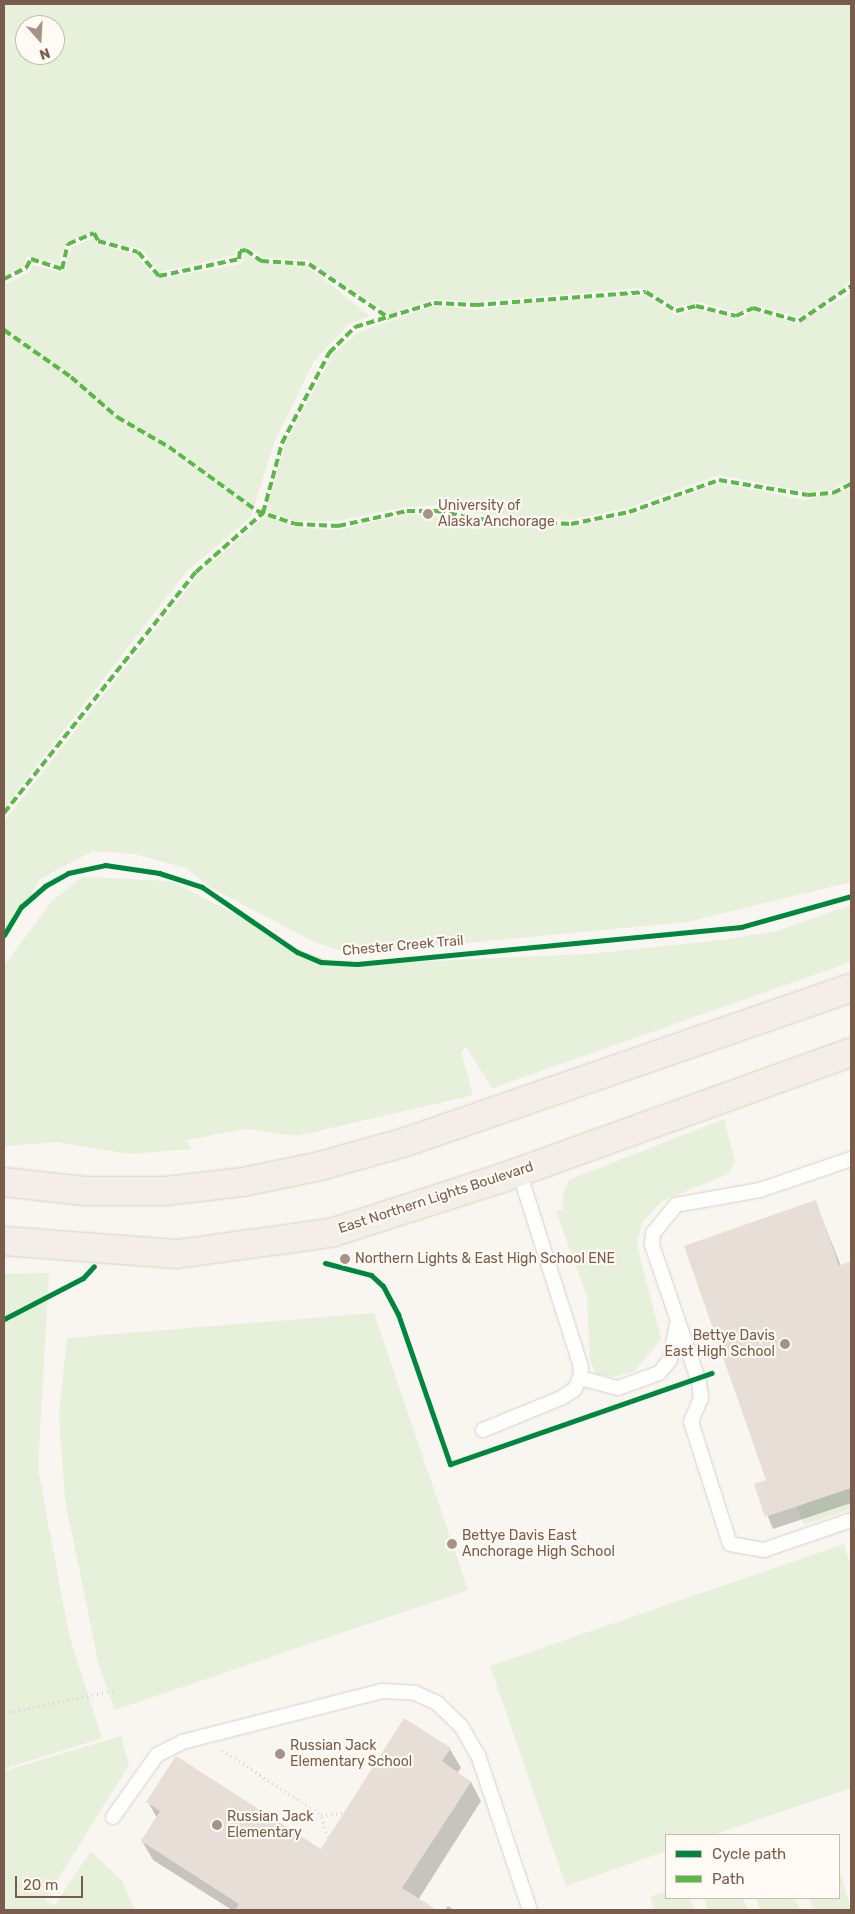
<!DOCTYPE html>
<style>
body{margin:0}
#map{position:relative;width:855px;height:1914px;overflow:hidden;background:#f9f5f0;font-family:Rubik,sans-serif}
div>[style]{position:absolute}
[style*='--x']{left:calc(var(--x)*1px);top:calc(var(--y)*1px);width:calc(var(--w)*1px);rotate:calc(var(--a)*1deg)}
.green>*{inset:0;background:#e7f0db}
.shadow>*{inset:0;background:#0003}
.building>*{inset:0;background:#e6ded7}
.path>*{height:3px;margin-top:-1.5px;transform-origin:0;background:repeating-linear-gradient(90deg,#dcd5d0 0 1px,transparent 0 5px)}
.roads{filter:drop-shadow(0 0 1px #d7d1cb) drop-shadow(0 0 1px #d7d1cb)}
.lane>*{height:14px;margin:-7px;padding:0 7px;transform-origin:7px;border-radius:7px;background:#fefefd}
.primary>*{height:28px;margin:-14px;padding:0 14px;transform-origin:14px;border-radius:14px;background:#f3eee8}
.quiet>*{height:4px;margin-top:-2px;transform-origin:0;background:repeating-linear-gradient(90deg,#58b947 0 8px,transparent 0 12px)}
.cycleway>*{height:5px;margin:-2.5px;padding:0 2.5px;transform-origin:2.5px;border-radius:2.5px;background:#00873e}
.dots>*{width:14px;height:14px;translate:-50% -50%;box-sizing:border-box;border:2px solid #fffaf3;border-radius:50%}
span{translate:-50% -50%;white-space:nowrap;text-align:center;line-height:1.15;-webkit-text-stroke:4.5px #fffaf3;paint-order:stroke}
.poi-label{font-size:14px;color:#7a5c4d}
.left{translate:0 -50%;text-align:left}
.right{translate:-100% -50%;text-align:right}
.street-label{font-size:14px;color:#7a5c4d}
.frame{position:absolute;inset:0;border:5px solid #7a5c4d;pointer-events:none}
.legend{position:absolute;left:665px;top:1834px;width:175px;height:65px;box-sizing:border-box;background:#fffaf3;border:1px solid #cabbb1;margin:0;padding:6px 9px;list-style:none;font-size:15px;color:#7a5c4d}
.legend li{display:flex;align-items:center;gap:10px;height:25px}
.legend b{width:25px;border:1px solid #cabbb1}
.north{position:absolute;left:15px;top:15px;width:50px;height:50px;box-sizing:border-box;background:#fffaf3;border:1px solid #cabbb1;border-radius:50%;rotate:161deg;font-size:14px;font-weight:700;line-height:20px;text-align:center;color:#7a5c4d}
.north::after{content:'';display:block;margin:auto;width:18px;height:22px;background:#a69286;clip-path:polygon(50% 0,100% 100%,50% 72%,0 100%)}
.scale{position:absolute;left:15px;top:1876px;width:68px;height:22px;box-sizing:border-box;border:2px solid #7a5c4d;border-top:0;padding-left:6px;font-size:15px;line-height:18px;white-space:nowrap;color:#7a5c4d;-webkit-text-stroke:4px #fffaf3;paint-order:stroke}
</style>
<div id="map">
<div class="green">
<i style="clip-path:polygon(evenodd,4px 4px,851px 4px,851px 279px,842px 291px,799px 317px,754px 305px,739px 313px,699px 302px,677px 307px,641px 288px,476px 302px,435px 299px,389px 314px,307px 260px,263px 258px,248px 247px,235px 249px,236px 255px,159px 272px,142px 249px,99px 239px,95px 231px,67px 241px,59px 264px,27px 256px,24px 266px,4px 276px,4px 4px,25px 25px,55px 25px,55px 55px,25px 55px,25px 25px)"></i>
<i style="clip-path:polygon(93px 238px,97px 244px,135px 254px,158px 279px,241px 264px,246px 253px,262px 264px,307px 266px,370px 316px,348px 325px,314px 361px,274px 443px,251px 517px,186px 572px,4px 808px,4px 285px,28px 273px,33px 265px,63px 273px,72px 247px)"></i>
<i style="clip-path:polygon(851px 293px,851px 480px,831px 490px,808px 492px,719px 475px,627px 508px,571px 520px,479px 514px,444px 505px,406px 507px,336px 521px,294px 521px,266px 510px,285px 444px,333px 354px,359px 332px,435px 305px,476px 310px,535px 301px,646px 295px,676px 315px,695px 309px,738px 319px,754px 311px,799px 323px)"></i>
<i style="clip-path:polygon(720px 483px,805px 500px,851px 489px,851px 882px,687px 922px,350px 954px,312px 941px,208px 886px,186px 868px,134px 854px,93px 851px,40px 879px,4px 942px,4px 821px,199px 574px,267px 514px,292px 527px,338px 530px,408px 514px,570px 527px,627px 516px)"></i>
<i style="clip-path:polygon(82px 877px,172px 881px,303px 951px,343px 965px,589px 954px,721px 940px,777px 931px,851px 905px,851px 962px,492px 1088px,466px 1047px,461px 1052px,473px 1095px,297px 1136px,247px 1129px,186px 1140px,191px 1149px,130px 1154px,57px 1142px,4px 1146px,4px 966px,51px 902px)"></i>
<i style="clip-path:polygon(724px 1119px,735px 1161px,728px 1174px,662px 1201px,642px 1223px,637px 1245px,661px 1339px,634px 1372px,613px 1377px,596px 1374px,590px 1360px,587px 1297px,556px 1211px,563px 1210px,563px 1193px,569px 1180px)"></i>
<i style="clip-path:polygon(49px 1273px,38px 1468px,69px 1635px,102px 1738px,4px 1769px,4px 1274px)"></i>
<i style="clip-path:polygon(374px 1313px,468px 1590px,115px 1710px,99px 1666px,65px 1500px,59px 1415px,67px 1338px)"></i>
<i style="clip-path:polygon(851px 1488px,851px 1509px,804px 1525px,797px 1507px)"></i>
<i style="clip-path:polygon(844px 1544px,851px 1567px,851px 1788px,713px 1835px,666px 1835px,666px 1851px,566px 1886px,490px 1666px)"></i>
<i style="clip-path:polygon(121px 1736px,129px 1765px,45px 1900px,54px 1906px,91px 1851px,122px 1881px,135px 1910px,4px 1910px,4px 1771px)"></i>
<i style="clip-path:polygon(839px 1869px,851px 1910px,814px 1910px,809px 1898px,839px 1898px)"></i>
<i style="clip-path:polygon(666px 1891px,666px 1898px,690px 1898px,694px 1910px,655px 1910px,650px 1897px)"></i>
<i style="clip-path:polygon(704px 1898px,743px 1898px,748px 1910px,708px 1910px)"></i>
<i style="clip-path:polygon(756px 1898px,795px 1898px,800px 1910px,760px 1910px)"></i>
</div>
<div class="shadow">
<i style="clip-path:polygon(815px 1201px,841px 1266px,851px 1263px,851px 1503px,773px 1529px,755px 1485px,768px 1481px)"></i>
<i style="clip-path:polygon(450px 1749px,461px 1768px,457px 1773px,471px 1782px,481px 1801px,418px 1900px,434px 1910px,232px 1910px,153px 1860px,142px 1841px,157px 1818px,148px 1802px,321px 1851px)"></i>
<i style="clip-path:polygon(448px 1906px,454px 1910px,445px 1910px)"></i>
</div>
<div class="building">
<i style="clip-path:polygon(816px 1200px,839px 1266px,851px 1261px,851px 1488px,765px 1517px,754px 1484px,766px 1480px,684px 1246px)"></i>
<i style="clip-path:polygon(404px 1718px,451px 1748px,442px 1761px,471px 1782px,402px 1888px,437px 1910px,235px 1910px,239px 1904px,141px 1841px,160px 1811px,146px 1802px,176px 1756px,321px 1849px)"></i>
</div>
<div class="path">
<i style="--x:4;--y:1713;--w:114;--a:-11.6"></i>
<i style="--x:222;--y:1750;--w:118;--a:33.3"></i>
<i style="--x:328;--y:1837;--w:23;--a:-108"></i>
<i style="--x:321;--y:1815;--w:23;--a:-5"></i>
</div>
<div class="roads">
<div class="lane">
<i style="--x:851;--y:1159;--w:96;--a:161.2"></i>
<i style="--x:760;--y:1190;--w:85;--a:169.9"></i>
<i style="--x:676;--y:1205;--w:36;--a:129"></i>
<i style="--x:653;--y:1233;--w:12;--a:95"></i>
<i style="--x:652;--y:1245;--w:145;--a:71.1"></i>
<i style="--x:699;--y:1382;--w:16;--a:83"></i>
<i style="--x:701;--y:1398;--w:26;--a:113"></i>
<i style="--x:691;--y:1422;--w:128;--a:72.3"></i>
<i style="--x:730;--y:1544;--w:35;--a:10"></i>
<i style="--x:764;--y:1550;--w:92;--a:-19"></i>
<i style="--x:580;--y:1378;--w:39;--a:15"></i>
<i style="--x:618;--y:1388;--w:44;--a:-20.1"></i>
<i style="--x:659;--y:1373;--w:17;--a:-50"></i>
<i style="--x:670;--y:1360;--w:36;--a:-79"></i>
<i style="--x:483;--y:1430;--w:84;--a:-22.3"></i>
<i style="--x:561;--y:1398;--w:15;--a:-32"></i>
<i style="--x:574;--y:1390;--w:13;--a:-63"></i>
<i style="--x:580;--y:1378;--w:11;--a:-85"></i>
<i style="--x:581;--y:1367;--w:205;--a:-107.6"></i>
<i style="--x:113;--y:1817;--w:76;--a:-54.6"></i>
<i style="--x:157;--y:1755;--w:28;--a:-27"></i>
<i style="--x:182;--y:1742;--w:206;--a:-14.3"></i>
<i style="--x:382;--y:1691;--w:33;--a:3"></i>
<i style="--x:415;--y:1693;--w:24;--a:24"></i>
<i style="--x:437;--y:1703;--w:33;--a:44"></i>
<i style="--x:461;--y:1726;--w:34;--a:60"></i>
<i style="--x:478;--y:1755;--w:163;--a:71.5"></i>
</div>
<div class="primary">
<i style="--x:4;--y:1182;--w:81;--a:6.4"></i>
<i style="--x:84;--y:1191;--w:82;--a:0"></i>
<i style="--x:166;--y:1191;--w:78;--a:-6.7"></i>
<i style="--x:243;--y:1182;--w:79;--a:-11.7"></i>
<i style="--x:320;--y:1166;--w:89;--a:-15.6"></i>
<i style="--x:406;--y:1142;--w:471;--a:-19.1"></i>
<i style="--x:4;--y:1241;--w:173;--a:4.3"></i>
<i style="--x:177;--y:1254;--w:155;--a:-7.8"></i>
<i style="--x:331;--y:1233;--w:176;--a:-17.8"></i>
<i style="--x:499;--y:1179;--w:374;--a:-19.8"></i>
</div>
</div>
<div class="quiet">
<i style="--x:4;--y:279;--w:25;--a:-27"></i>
<i style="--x:26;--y:268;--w:10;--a:-61"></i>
<i style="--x:31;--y:259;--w:33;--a:18"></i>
<i style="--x:62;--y:269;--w:26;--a:-77"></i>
<i style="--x:68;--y:244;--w:28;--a:-23"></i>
<i style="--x:94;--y:233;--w:9;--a:63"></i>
<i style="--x:98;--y:241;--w:41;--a:15.4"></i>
<i style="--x:138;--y:252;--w:32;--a:49"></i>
<i style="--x:159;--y:276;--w:82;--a:-12"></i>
<i style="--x:239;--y:259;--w:8;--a:-83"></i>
<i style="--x:240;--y:251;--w:6;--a:-9"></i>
<i style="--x:246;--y:250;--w:19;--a:36"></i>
<i style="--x:261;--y:261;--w:48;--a:3.6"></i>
<i style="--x:309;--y:264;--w:97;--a:34"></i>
<i style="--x:4;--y:330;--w:82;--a:35"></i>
<i style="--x:71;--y:377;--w:61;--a:41"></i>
<i style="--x:117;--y:417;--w:60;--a:30"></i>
<i style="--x:169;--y:447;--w:109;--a:36"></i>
<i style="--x:257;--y:511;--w:40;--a:18.9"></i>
<i style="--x:295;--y:524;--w:43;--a:2.7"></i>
<i style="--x:338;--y:526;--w:71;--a:-12.3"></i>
<i style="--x:407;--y:511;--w:30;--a:0"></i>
<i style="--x:437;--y:511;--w:41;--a:11.3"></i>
<i style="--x:477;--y:519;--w:94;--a:3"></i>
<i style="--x:571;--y:524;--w:59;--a:-11.7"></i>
<i style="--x:629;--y:512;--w:96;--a:-19.6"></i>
<i style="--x:719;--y:480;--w:90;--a:9.6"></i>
<i style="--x:808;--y:495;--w:25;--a:-5"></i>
<i style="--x:833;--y:493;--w:20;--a:-27"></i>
<i style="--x:4;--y:813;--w:308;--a:-51.5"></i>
<i style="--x:196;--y:572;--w:89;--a:-41.4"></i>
<i style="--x:263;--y:513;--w:73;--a:-74.8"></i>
<i style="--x:282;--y:443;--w:102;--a:-62.4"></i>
<i style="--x:329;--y:353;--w:37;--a:-45"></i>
<i style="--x:355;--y:327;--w:83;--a:-16.9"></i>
<i style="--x:434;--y:303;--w:42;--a:2.7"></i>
<i style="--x:476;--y:305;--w:170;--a:-4.4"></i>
<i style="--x:646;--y:292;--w:36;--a:32"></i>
<i style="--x:676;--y:311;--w:21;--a:-14"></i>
<i style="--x:696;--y:306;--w:41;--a:14"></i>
<i style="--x:736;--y:316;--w:19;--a:-25"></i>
<i style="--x:753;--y:308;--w:48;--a:15.8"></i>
<i style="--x:799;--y:321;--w:63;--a:-33.9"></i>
</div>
<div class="cycleway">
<i style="--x:4;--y:935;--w:33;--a:-59"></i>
<i style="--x:21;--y:907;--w:32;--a:-41"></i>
<i style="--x:45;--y:886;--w:26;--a:-29"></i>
<i style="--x:68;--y:873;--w:38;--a:-12"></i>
<i style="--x:105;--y:865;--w:55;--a:8.4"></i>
<i style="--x:159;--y:873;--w:45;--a:18"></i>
<i style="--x:202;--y:887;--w:115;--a:34.4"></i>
<i style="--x:297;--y:952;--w:26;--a:23"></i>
<i style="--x:321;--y:962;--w:36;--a:3"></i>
<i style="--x:357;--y:964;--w:386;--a:-5.5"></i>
<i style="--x:741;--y:927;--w:114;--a:-15.7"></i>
<i style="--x:325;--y:1263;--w:48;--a:14.6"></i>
<i style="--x:371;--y:1275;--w:16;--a:43"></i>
<i style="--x:383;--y:1286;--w:32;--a:62"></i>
<i style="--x:398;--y:1314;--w:159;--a:70.9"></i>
<i style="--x:450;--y:1464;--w:277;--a:-19.2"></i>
<i style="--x:4;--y:1319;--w:89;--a:-27.4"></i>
<i style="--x:83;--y:1278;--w:16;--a:-47"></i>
</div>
<div class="dots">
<i style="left:428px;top:514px;background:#a69286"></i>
<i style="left:345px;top:1259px;background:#a69286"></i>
<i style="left:785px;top:1344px;background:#a69286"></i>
<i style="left:452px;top:1544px;background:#a69286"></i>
<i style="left:280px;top:1754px;background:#a69286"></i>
<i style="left:217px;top:1825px;background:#a69286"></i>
</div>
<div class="poi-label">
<span class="left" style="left:438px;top:514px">University of<br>Alaska Anchorage</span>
<span class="left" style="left:355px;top:1259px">Northern Lights &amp; East High School ENE</span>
<span class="right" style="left:775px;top:1344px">Bettye Davis<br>East High School</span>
<span class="left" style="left:462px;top:1544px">Bettye Davis East<br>Anchorage High School</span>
<span class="left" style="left:290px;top:1754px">Russian Jack<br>Elementary School</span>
<span class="left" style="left:227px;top:1825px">Russian Jack<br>Elementary</span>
</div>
<div class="street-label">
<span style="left:403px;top:946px;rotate:-5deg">Chester Creek Trail</span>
<span style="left:436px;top:1198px;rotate:-18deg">East Northern Lights Boulevard</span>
</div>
<div class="frame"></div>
<ul class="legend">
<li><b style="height:6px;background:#00873e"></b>Cycle path</li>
<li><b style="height:6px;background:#58b947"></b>Path</li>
</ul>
<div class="north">N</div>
<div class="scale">20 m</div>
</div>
